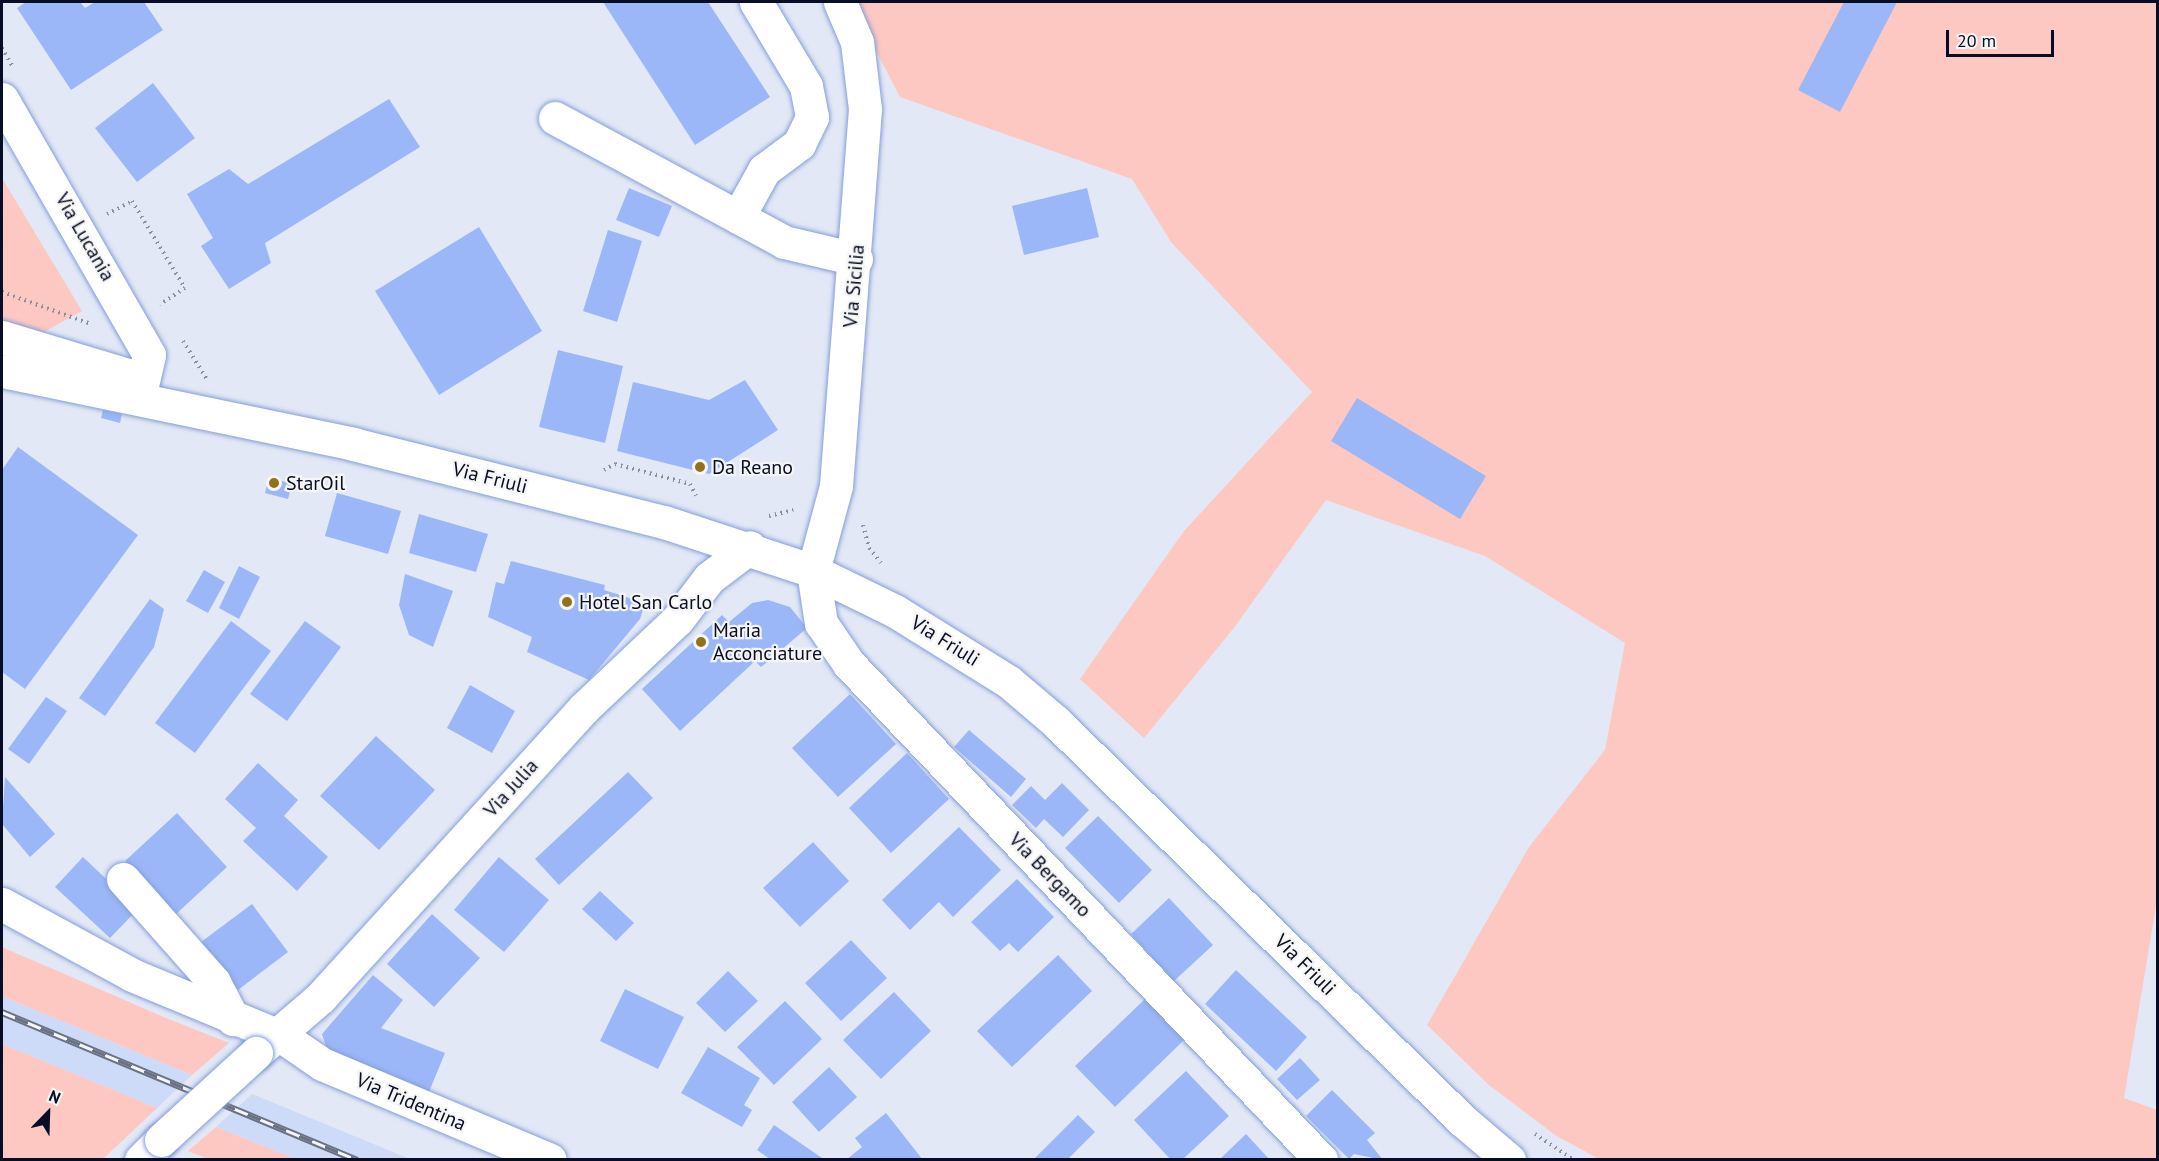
<!DOCTYPE html>
<style>
body{margin:0}
#map{position:relative;width:2159px;height:1161px;overflow:hidden;background:#e2e8f5;font-family:"PT Sans",sans-serif}
div>[style]{position:absolute}
[style*='--x']{left:calc(var(--x)*1px);top:calc(var(--y)*1px);width:calc(var(--w)*1px);rotate:calc(var(--a)*1deg)}
.built>*{inset:0;background:#cedbf8}
.green>*{inset:0;background:#fdc8c1}
.building>*{inset:0;background:#9cb7f7}
.path>*{height:4px;margin-top:-2px;transform-origin:0;background:repeating-linear-gradient(90deg,#888e9f 0 1.5px,transparent 0 6px)}
.roads{filter:drop-shadow(0 0 2px #849edc) drop-shadow(0 0 2px #849edc)}
.minor>*{height:33px;margin:-16.5px;padding:0 16.5px;transform-origin:16.5px;border-radius:16.5px;background:#fff}
.rail>*{height:7px;margin-top:-3.5px;transform-origin:0;background:repeating-linear-gradient(90deg,#f5f5f5 0 14px,#6a7183 0 28px);box-sizing:border-box;border-block:2px solid #6a7183}
.bridges{filter:drop-shadow(0 0 2px #849edc) drop-shadow(0 0 2px #849edc)}
.minor-bridge>*{height:33px;margin:-16.5px;padding:0 16.5px;transform-origin:16.5px;border-radius:16.5px;background:#fff}
.dots>*{width:16px;height:16px;translate:-50% -50%;box-sizing:border-box;border:3px solid #f5f5f5;border-radius:50%}
span{translate:-50% -50%;white-space:nowrap;text-align:center;line-height:1.15;-webkit-text-stroke:4.5px #f5f5f5;paint-order:stroke}
.street-label{font-size:20px;color:#060d24}
.poi-label{font-size:20px;color:#060d24}
.left{translate:0 -50%;text-align:left}
.frame{position:absolute;inset:0;border:3px solid #060d24;pointer-events:none}
.north{position:absolute;left:18px;top:1083px;width:60px;height:60px;-webkit-text-stroke:4px #f5f5f5;paint-order:stroke;rotate:23deg;font-size:16px;font-weight:700;line-height:24px;text-align:center;color:#060d24}
.north::after{content:'';display:block;margin:auto;width:21px;height:27px;background:#060d24;clip-path:polygon(50% 0,100% 100%,50% 72%,0 100%)}
.scale{position:absolute;left:1946px;top:30px;width:108px;height:27px;box-sizing:border-box;border:3px solid #060d24;border-top:0;padding-left:8px;font-size:18px;line-height:21px;white-space:nowrap;color:#060d24;-webkit-text-stroke:4px #f5f5f5;paint-order:stroke}
</style>
<div id="map">
<div class="built">
<i style="clip-path:polygon(2px 996px,192px 1075px,157px 1108px,2px 1044px)"></i>
<i style="clip-path:polygon(252px 1094px,410px 1159px,296px 1159px,216px 1127px)"></i>
</div>
<div class="green">
<i style="clip-path:polygon(851px 2px,2157px 2px,2158px 894px,2124px 1098px,2157px 1110px,2157px 1159px,1599px 1159px,1555px 1135px,1489px 1085px,1427px 1025px,1529px 847px,1605px 750px,1625px 643px,1485px 556px,1326px 500px,1233px 629px,1144px 738px,1080px 679px,1184px 531px,1312px 392px,1171px 242px,1132px 179px,900px 97px)"></i>
<i style="clip-path:polygon(2px 178px,82px 311px,40px 334px,2px 324px)"></i>
<i style="clip-path:polygon(2px 947px,166px 1018px,229px 1043px,192px 1075px,2px 996px)"></i>
<i style="clip-path:polygon(2px 1044px,157px 1108px,103px 1159px,2px 1159px)"></i>
<i style="clip-path:polygon(216px 1127px,296px 1159px,208px 1159px,188px 1151px)"></i>
</div>
<div class="building">
<i style="clip-path:polygon(26px 2px,80px 2px,85px 8px,95px 2px,144px 2px,163px 30px,71px 90px,17px 8px)"></i>
<i style="clip-path:polygon(603px 2px,708px 2px,770px 97px,695px 145px)"></i>
<i style="clip-path:polygon(1844px 2px,1897px 2px,1840px 112px,1798px 90px)"></i>
<i style="clip-path:polygon(153px 83px,195px 138px,137px 182px,95px 128px)"></i>
<i style="clip-path:polygon(389px 99px,420px 147px,265px 243px,271px 263px,229px 289px,201px 246px,213px 238px,187px 194px,229px 169px,248px 184px)"></i>
<i style="clip-path:polygon(629px 188px,672px 206px,659px 237px,616px 220px)"></i>
<i style="clip-path:polygon(1087px 188px,1099px 237px,1024px 255px,1012px 206px)"></i>
<i style="clip-path:polygon(479px 227px,542px 331px,439px 395px,375px 291px)"></i>
<i style="clip-path:polygon(608px 230px,642px 241px,617px 322px,583px 311px)"></i>
<i style="clip-path:polygon(558px 350px,623px 366px,605px 443px,539px 427px)"></i>
<i style="clip-path:polygon(745px 380px,778px 430px,709px 474px,617px 451px,633px 382px,709px 400px)"></i>
<i style="clip-path:polygon(1357px 398px,1486px 476px,1460px 519px,1331px 441px)"></i>
<i style="clip-path:polygon(103px 410px,122px 414px,120px 423px,101px 418px)"></i>
<i style="clip-path:polygon(18px 447px,138px 535px,25px 689px,2px 672px,2px 470px)"></i>
<i style="clip-path:polygon(269px 477px,292px 484px,288px 499px,265px 493px)"></i>
<i style="clip-path:polygon(337px 493px,401px 511px,388px 554px,325px 536px)"></i>
<i style="clip-path:polygon(419px 514px,488px 534px,476px 572px,409px 553px)"></i>
<i style="clip-path:polygon(511px 561px,605px 585px,604px 590px,645px 603px,640px 619px,589px 680px,527px 652px,532px 637px,488px 617px,496px 582px,504px 584px)"></i>
<i style="clip-path:polygon(239px 566px,260px 577px,239px 619px,219px 608px)"></i>
<i style="clip-path:polygon(204px 570px,225px 582px,208px 613px,186px 601px)"></i>
<i style="clip-path:polygon(405px 574px,453px 591px,433px 647px,409px 635px,399px 605px)"></i>
<i style="clip-path:polygon(150px 599px,164px 609px,154px 647px,105px 716px,79px 698px)"></i>
<i style="clip-path:polygon(768px 600px,790px 607px,807px 628px,761px 667px,755px 661px,680px 731px,642px 689px,722px 615px,729px 622px,752px 603px)"></i>
<i style="clip-path:polygon(231px 621px,271px 651px,195px 753px,155px 723px)"></i>
<i style="clip-path:polygon(305px 621px,341px 647px,287px 721px,250px 694px)"></i>
<i style="clip-path:polygon(470px 685px,515px 711px,492px 753px,447px 728px)"></i>
<i style="clip-path:polygon(850px 694px,896px 744px,838px 797px,792px 748px)"></i>
<i style="clip-path:polygon(46px 697px,67px 711px,29px 764px,8px 749px)"></i>
<i style="clip-path:polygon(969px 730px,1026px 779px,1011px 797px,954px 747px)"></i>
<i style="clip-path:polygon(376px 736px,435px 790px,379px 850px,320px 796px)"></i>
<i style="clip-path:polygon(907px 753px,949px 799px,891px 853px,849px 808px)"></i>
<i style="clip-path:polygon(258px 763px,298px 800px,284px 816px,328px 857px,297px 891px,243px 841px,256px 828px,225px 799px)"></i>
<i style="clip-path:polygon(628px 772px,653px 798px,559px 885px,535px 859px)"></i>
<i style="clip-path:polygon(5px 777px,55px 834px,30px 857px,2px 824px)"></i>
<i style="clip-path:polygon(1062px 783px,1089px 810px,1063px 837px,1044px 819px,1036px 828px,1012px 805px,1031px 786px,1045px 800px)"></i>
<i style="clip-path:polygon(177px 813px,227px 867px,175px 915px,125px 861px)"></i>
<i style="clip-path:polygon(1098px 816px,1152px 870px,1119px 903px,1065px 848px)"></i>
<i style="clip-path:polygon(959px 827px,1001px 870px,953px 917px,939px 902px,910px 930px,882px 900px)"></i>
<i style="clip-path:polygon(813px 842px,849px 881px,800px 927px,763px 888px)"></i>
<i style="clip-path:polygon(83px 857px,138px 909px,110px 938px,55px 887px)"></i>
<i style="clip-path:polygon(499px 857px,549px 900px,504px 952px,454px 910px)"></i>
<i style="clip-path:polygon(1017px 879px,1054px 917px,1018px 952px,1009px 943px,1000px 951px,971px 922px)"></i>
<i style="clip-path:polygon(600px 891px,634px 923px,616px 941px,582px 909px)"></i>
<i style="clip-path:polygon(1169px 898px,1213px 945px,1174px 981px,1131px 934px)"></i>
<i style="clip-path:polygon(252px 904px,288px 952px,238px 990px,201px 942px)"></i>
<i style="clip-path:polygon(432px 914px,480px 958px,434px 1007px,387px 964px)"></i>
<i style="clip-path:polygon(851px 940px,887px 978px,841px 1021px,805px 983px)"></i>
<i style="clip-path:polygon(1058px 955px,1092px 991px,1012px 1067px,977px 1031px)"></i>
<i style="clip-path:polygon(1236px 970px,1307px 1037px,1276px 1071px,1205px 1004px)"></i>
<i style="clip-path:polygon(728px 971px,758px 1001px,725px 1032px,696px 1003px)"></i>
<i style="clip-path:polygon(373px 975px,403px 1000px,381px 1028px,445px 1053px,426px 1099px,331px 1062px,322px 1034px)"></i>
<i style="clip-path:polygon(625px 989px,684px 1017px,658px 1069px,600px 1041px)"></i>
<i style="clip-path:polygon(894px 992px,931px 1031px,881px 1079px,843px 1040px)"></i>
<i style="clip-path:polygon(1145px 999px,1184px 1040px,1115px 1107px,1075px 1066px)"></i>
<i style="clip-path:polygon(785px 1001px,822px 1039px,774px 1085px,737px 1047px)"></i>
<i style="clip-path:polygon(708px 1047px,760px 1078px,744px 1105px,752px 1110px,742px 1127px,681px 1093px)"></i>
<i style="clip-path:polygon(1300px 1058px,1320px 1080px,1297px 1100px,1277px 1079px)"></i>
<i style="clip-path:polygon(829px 1067px,857px 1097px,819px 1132px,792px 1102px)"></i>
<i style="clip-path:polygon(1186px 1071px,1229px 1116px,1182px 1160px,1171px 1160px,1134px 1120px)"></i>
<i style="clip-path:polygon(1332px 1090px,1375px 1133px,1367px 1140px,1383px 1160px,1354px 1154px,1349px 1159px,1306px 1116px)"></i>
<i style="clip-path:polygon(886px 1113px,923px 1160px,846px 1160px,862px 1147px,855px 1138px)"></i>
<i style="clip-path:polygon(1078px 1115px,1095px 1132px,1067px 1160px,1033px 1160px)"></i>
<i style="clip-path:polygon(774px 1125px,825px 1160px,771px 1160px,757px 1150px)"></i>
<i style="clip-path:polygon(1246px 1134px,1270px 1160px,1219px 1160px)"></i>
</div>
<div class="path">
<i style="--x:2;--y:48;--w:22;--a:60"></i>
<i style="--x:107;--y:214;--w:28;--a:-27"></i>
<i style="--x:132;--y:201;--w:102;--a:58.7"></i>
<i style="--x:185;--y:288;--w:30;--a:147"></i>
<i style="--x:2;--y:292;--w:95;--a:19.8"></i>
<i style="--x:183;--y:341;--w:44;--a:58.1"></i>
<i style="--x:604;--y:470;--w:13;--a:-29"></i>
<i style="--x:615;--y:464;--w:78;--a:14.9"></i>
<i style="--x:690;--y:484;--w:13;--a:63"></i>
<i style="--x:769;--y:516;--w:25;--a:-14"></i>
<i style="--x:863;--y:525;--w:24;--a:75"></i>
<i style="--x:869;--y:548;--w:19;--a:51"></i>
<i style="--x:1535;--y:1134;--w:47;--a:33.7"></i>
</div>
<div class="roads">
<div class="minor">
<i style="--x:840;--y:2;--w:43;--a:67"></i>
<i style="--x:857;--y:42;--w:67;--a:83.2"></i>
<i style="--x:865;--y:109;--w:378;--a:94.4"></i>
<i style="--x:836;--y:486;--w:88;--a:105.1"></i>
<i style="--x:813;--y:571;--w:53;--a:81.3"></i>
<i style="--x:821;--y:623;--w:50;--a:55.7"></i>
<i style="--x:849;--y:664;--w:685;--a:46.42"></i>
<i style="--x:2;--y:99;--w:295;--a:60.1"></i>
<i style="--x:149;--y:355;--w:32;--a:103"></i>
<i style="--x:142;--y:386;--w:34;--a:-172"></i>
<i style="--x:555;--y:118;--w:260;--a:28.4"></i>
<i style="--x:784;--y:242;--w:74;--a:13.3"></i>
<i style="--x:738;--y:217;--w:54;--a:-61"></i>
<i style="--x:764;--y:170;--w:44;--a:-36.6"></i>
<i style="--x:799;--y:144;--w:30;--a:-64"></i>
<i style="--x:812;--y:117;--w:32;--a:-101"></i>
<i style="--x:806;--y:86;--w:98;--a:-120.8"></i>
<i style="--x:2;--y:337;--w:142;--a:16.8"></i>
<i style="--x:2;--y:371;--w:359;--a:11.7"></i>
<i style="--x:353;--y:444;--w:321;--a:14.1"></i>
<i style="--x:664;--y:522;--w:157;--a:18.2"></i>
<i style="--x:813;--y:571;--w:91;--a:26"></i>
<i style="--x:895;--y:611;--w:134;--a:31.9"></i>
<i style="--x:1009;--y:682;--w:62;--a:40.4"></i>
<i style="--x:1056;--y:722;--w:569;--a:44.43"></i>
<i style="--x:1462;--y:1120;--w:62;--a:40.4"></i>
<i style="--x:123;--y:879;--w:137;--a:48.5"></i>
<i style="--x:214;--y:982;--w:42;--a:62.8"></i>
<i style="--x:2;--y:904;--w:148;--a:28.6"></i>
<i style="--x:132;--y:975;--w:165;--a:22.5"></i>
<i style="--x:284;--y:1038;--w:46;--a:34.4"></i>
<i style="--x:322;--y:1064;--w:247;--a:22.8"></i>
<i style="--x:256;--y:1053;--w:86;--a:-40.7"></i>
<i style="--x:321;--y:997;--w:391;--a:-47.7"></i>
<i style="--x:584;--y:708;--w:129;--a:-43.4"></i>
<i style="--x:678;--y:619;--w:51;--a:-52.9"></i>
<i style="--x:709;--y:578;--w:51;--a:-37.1"></i>
<i style="--x:141;--y:1160;--w:28;--a:-45"></i>
</div>
</div>
<div class="rail">
<i style="--x:2;--y:1012;--w:385;--a:22.6"></i>
</div>
<div class="bridges">
<div class="minor-bridge">
<i style="--x:161;--y:1140;--w:129;--a:-42.5"></i>
</div>
</div>
<div class="dots">
<i style="left:700px;top:467px;background:#937118"></i>
<i style="left:274px;top:483px;background:#937118"></i>
<i style="left:567px;top:602px;background:#937118"></i>
<i style="left:701px;top:642px;background:#937118"></i>
</div>
<div class="street-label">
<span style="left:85px;top:237px;rotate:60deg">Via Lucania</span>
<span style="left:854px;top:286px;rotate:-85deg">Via Sicilia</span>
<span style="left:490px;top:478px;rotate:14deg">Via Friuli</span>
<span style="left:945px;top:641px;rotate:32deg">Via Friuli</span>
<span style="left:511px;top:788px;rotate:-48deg">Via Julia</span>
<span style="left:1050px;top:875px;rotate:46deg">Via Bergamo</span>
<span style="left:1305px;top:965px;rotate:45deg">Via Friuli</span>
<span style="left:411px;top:1102px;rotate:23deg">Via Tridentina</span>
</div>
<div class="poi-label">
<span class="left" style="left:712px;top:467px">Da Reano</span>
<span class="left" style="left:286px;top:483px">StarOil</span>
<span class="left" style="left:579px;top:602px">Hotel San Carlo</span>
<span class="left" style="left:713px;top:642px">Maria<br>Acconciature</span>
</div>
<div class="frame"></div>
<div class="north">N</div>
<div class="scale">20 m</div>
</div>
